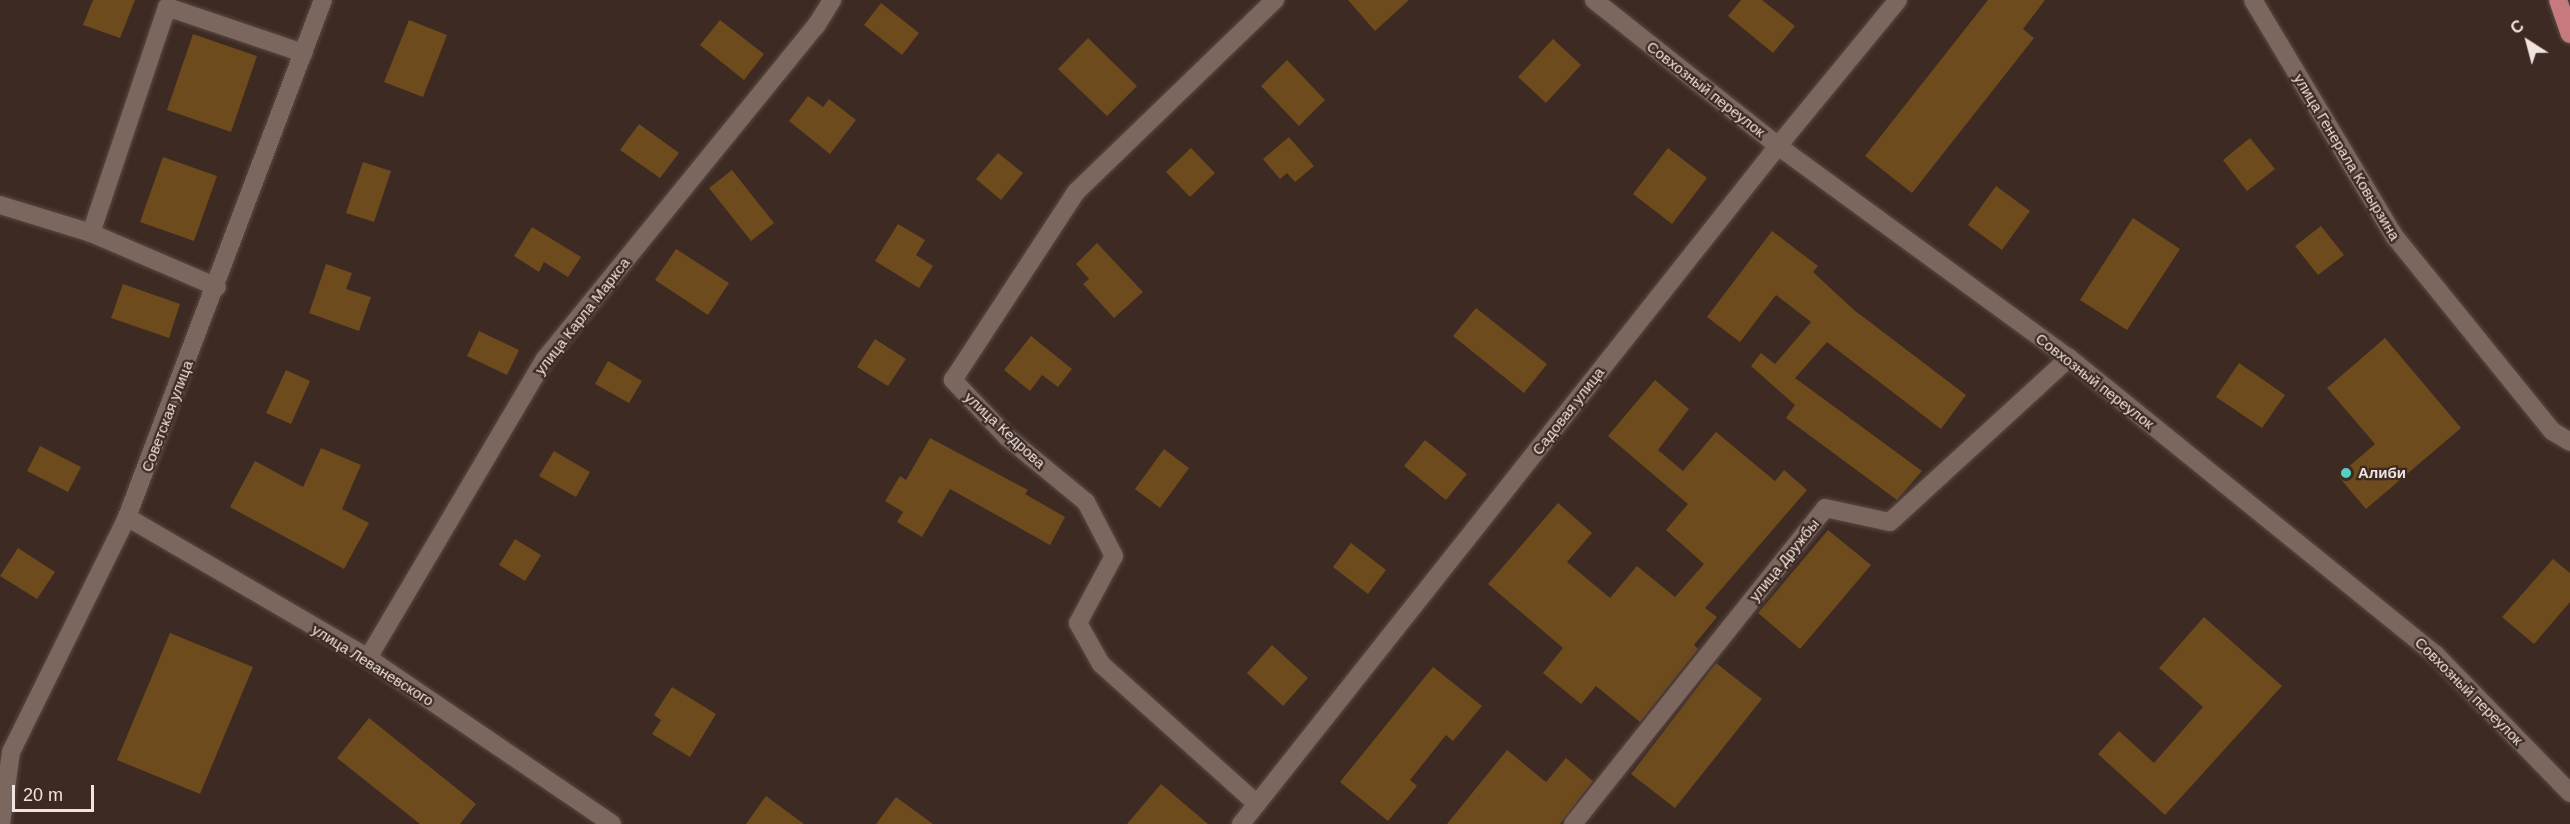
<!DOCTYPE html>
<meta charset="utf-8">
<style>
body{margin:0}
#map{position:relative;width:2570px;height:824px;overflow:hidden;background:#3c2a23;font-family:Arial,sans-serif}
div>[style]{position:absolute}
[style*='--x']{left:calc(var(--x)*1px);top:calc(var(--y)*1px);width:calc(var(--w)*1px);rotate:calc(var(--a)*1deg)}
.building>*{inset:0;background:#6d4b1d}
.roads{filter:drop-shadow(0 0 2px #594943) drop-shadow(0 0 2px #594943)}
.minor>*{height:18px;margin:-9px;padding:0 9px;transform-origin:9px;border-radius:9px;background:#7c675e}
.major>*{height:18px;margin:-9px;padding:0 9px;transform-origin:9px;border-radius:9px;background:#c67a7e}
.dots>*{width:16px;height:16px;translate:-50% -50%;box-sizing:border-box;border:3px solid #3c2a23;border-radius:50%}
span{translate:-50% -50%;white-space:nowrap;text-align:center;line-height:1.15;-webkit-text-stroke:4.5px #3c2a23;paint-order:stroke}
.street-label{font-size:15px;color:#f1e4df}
.poi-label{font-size:15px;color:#f1e4df;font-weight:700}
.left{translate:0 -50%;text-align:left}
.north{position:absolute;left:2498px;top:12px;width:60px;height:60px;-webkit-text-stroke:4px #3c2a23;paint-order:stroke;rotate:324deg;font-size:16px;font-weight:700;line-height:24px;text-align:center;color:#f1e4df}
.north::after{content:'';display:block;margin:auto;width:21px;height:27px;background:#f1e4df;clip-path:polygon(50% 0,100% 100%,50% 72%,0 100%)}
.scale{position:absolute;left:12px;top:785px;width:82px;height:27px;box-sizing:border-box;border:3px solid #f1e4df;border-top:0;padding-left:8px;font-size:18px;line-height:21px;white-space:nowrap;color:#f1e4df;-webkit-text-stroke:4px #3c2a23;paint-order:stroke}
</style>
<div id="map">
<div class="building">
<i style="clip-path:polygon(93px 0,135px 0,120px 38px,83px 25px)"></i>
<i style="clip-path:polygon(1348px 0,1409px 0,1375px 31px)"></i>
<i style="clip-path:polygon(1741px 0,1762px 0,1795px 26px,1773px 53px,1728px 16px)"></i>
<i style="clip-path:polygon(1988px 0,2045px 0,2023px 29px,2034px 38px,1912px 193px,1865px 156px)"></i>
<i style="clip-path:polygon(881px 3px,919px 33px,902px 55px,864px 25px)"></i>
<i style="clip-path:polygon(409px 20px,447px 35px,423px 97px,384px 82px)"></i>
<i style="clip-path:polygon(720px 20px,764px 54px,744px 80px,700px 45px)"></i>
<i style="clip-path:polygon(193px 34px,257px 56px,231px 132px,167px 110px)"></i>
<i style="clip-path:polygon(1088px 38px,1137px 86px,1107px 116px,1058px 69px)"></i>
<i style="clip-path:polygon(1553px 39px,1581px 65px,1546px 103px,1518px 77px)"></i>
<i style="clip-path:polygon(1287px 60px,1325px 100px,1299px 126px,1261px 86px)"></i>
<i style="clip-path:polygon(808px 96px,823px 107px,829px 99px,856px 120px,830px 154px,789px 121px)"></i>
<i style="clip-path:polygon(639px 124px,679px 153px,660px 178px,620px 150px)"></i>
<i style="clip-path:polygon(1289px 137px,1314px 166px,1295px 182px,1287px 173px,1280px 179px,1263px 159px)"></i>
<i style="clip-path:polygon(2250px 138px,2275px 169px,2247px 191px,2223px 160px)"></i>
<i style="clip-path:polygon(1191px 148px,1215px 173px,1190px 197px,1166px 172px)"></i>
<i style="clip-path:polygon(1668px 148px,1707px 178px,1672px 224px,1633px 194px)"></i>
<i style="clip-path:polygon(998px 153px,1023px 173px,1001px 200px,976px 179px)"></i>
<i style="clip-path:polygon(163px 157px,217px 176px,194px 241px,140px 222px)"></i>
<i style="clip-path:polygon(363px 162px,391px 171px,374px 222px,346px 213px)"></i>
<i style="clip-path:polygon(732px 170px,774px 223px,751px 241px,709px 188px)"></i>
<i style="clip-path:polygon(1996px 186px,2030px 211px,2002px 250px,1968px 225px)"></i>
<i style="clip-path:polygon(2133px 218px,2180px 249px,2127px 330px,2080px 300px)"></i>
<i style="clip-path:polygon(898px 224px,925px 240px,916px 255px,933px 266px,919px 288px,875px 261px)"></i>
<i style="clip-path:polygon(2321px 226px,2344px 255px,2318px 275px,2295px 246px)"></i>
<i style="clip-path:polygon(532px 227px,581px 257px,568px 277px,544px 262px,539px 272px,514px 256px)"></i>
<i style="clip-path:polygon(1772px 231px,1818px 266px,1813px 272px,1854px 310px,1966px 395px,1941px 429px,1827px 342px,1795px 378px,1922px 471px,1897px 500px,1786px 418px,1795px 405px,1751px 366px,1761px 353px,1775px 364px,1811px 322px,1776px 295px,1740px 342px,1707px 317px)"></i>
<i style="clip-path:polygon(1097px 243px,1143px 292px,1114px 318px,1083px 284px,1089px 279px,1076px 264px)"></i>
<i style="clip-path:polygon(676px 249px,729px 283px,708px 315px,655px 280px)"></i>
<i style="clip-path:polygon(326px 264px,352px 273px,346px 289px,371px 297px,359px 331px,309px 313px)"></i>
<i style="clip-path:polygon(123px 284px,180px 304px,169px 338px,111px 318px)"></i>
<i style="clip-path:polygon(1476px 308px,1547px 364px,1524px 393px,1453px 336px)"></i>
<i style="clip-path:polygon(479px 331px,519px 350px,507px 375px,467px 356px)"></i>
<i style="clip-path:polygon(1031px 336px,1072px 369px,1058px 387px,1042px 375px,1030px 391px,1004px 370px)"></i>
<i style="clip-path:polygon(2385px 338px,2461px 428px,2366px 509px,2338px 476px,2375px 444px,2327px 388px)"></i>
<i style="clip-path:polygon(875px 339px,906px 359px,888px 386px,857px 367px)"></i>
<i style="clip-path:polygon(608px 361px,642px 381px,629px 403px,595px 384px)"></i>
<i style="clip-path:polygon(2239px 363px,2285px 395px,2262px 428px,2216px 397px)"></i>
<i style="clip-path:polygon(286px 370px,310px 381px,291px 424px,266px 413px)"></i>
<i style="clip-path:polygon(1655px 380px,1689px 409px,1658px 450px,1683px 471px,1716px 432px,1775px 481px,1784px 470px,1807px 490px,1705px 608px,1717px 617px,1694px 645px,1698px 649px,1640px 722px,1596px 686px,1581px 704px,1543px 673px,1563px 648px,1488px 584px,1558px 503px,1592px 533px,1567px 562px,1610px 598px,1637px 566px,1675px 597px,1704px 564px,1666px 530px,1688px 504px,1608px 436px)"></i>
<i style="clip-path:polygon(930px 438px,1028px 490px,1025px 494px,1065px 517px,1050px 545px,950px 489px,922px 537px,897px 522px,903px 512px,885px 501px,900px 476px,906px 480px)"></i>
<i style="clip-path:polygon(1425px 440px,1467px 474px,1446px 500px,1404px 466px)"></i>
<i style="clip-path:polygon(40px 446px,81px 467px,68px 492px,27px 471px)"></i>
<i style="clip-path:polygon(321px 448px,361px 465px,342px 509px,369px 523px,344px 569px,230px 507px,255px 461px,303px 487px)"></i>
<i style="clip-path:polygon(1164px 449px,1189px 468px,1160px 508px,1135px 489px)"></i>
<i style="clip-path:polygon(554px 451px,590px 472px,576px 497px,539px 476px)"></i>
<i style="clip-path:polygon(1828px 530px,1871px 565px,1800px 649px,1758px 613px)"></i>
<i style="clip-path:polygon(515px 539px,541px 555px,525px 581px,499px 565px)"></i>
<i style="clip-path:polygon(1351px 543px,1386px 570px,1368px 594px,1333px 567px)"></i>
<i style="clip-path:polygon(18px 548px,55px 572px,37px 599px,0 576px)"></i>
<i style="clip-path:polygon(2553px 559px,2570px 573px,2570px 602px,2534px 644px,2502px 617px)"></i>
<i style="clip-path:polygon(2204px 617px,2282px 686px,2165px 815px,2098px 754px,2119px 731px,2154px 763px,2203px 707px,2159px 668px)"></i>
<i style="clip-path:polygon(170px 633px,253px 667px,200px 794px,117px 760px)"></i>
<i style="clip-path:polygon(1272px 645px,1308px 678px,1283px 706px,1247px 673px)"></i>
<i style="clip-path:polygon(1716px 663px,1762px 699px,1675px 808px,1631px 774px)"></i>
<i style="clip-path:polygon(1433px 667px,1482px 706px,1453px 741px,1446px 735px,1410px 780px,1417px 786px,1388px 821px,1340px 782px)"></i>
<i style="clip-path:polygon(672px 687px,716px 714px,690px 757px,652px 734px,661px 720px,654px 715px)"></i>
<i style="clip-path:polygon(369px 718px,476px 804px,460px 824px,420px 824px,337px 758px)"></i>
<i style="clip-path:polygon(1507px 750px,1546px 782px,1566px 758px,1593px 781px,1560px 824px,1447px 824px)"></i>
<i style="clip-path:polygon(1161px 784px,1208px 824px,1127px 824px)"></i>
<i style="clip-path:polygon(766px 796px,804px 824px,746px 824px)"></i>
<i style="clip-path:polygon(896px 797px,933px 824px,876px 824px)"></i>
</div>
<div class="roads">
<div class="minor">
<i style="--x:1594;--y:0;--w:235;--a:38.4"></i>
<i style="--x:1778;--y:146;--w:360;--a:36.1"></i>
<i style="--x:2069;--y:358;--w:471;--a:39"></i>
<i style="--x:2435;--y:654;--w:194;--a:45.8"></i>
<i style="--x:2253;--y:0;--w:276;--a:59.1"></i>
<i style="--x:2395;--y:237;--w:250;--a:51"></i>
<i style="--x:2552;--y:431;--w:21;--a:31"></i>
<i style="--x:0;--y:205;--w:95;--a:17.1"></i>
<i style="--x:91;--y:233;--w:137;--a:23.2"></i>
<i style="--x:91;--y:233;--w:238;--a:-71.4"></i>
<i style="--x:167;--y:7;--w:144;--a:18.7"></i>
<i style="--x:127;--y:517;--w:279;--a:30.3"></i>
<i style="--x:368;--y:658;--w:295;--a:34.2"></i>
<i style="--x:368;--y:658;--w:347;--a:-59.4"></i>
<i style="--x:545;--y:359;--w:429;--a:-50.9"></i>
<i style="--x:816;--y:26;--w:31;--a:-58"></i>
<i style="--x:1257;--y:804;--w:210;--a:-138.1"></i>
<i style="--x:1101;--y:664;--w:47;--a:-119.3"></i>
<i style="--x:1078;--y:623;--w:76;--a:-61.8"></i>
<i style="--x:1114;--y:556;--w:61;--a:-117.4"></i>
<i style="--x:1086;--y:502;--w:102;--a:-140.6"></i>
<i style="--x:1007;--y:437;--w:79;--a:-133.5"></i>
<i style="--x:953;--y:380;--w:225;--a:-56.8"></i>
<i style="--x:1076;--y:192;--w:277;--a:-44"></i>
<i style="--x:1;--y:824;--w:73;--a:-82.1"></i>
<i style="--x:11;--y:752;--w:262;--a:-63.7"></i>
<i style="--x:127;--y:517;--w:553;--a:-69.24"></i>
<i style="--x:1241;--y:824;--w:865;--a:-51.62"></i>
<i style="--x:1778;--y:146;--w:189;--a:-50.6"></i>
<i style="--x:1573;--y:824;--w:404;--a:-51.4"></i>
<i style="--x:1825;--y:508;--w:66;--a:12.2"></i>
<i style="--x:1890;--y:522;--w:243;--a:-42.5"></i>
</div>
<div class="major">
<i style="--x:2558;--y:0;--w:36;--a:71"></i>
</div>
</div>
<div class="dots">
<i style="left:2346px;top:473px;background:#56cec3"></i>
</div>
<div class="street-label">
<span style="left:1706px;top:89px;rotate:38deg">Совхозный переулок</span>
<span style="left:2347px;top:157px;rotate:59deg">улица Генерала Ковырзина</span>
<span style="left:582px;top:316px;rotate:-52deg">улица Карла Маркса</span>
<span style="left:2095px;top:381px;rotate:38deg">Совхозный переулок</span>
<span style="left:1568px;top:411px;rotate:-52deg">Садовая улица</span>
<span style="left:167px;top:416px;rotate:-69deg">Советская улица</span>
<span style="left:1005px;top:430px;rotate:43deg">улица Кедрова</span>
<span style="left:1784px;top:560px;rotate:-51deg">улица Дружбы</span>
<span style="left:373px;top:665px;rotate:32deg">улица Леваневского</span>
<span style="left:2469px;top:691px;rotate:45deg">Совхозный переулок</span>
</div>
<div class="poi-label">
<span class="left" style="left:2358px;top:473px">Алиби</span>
</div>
<div class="north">С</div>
<div class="scale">20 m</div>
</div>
